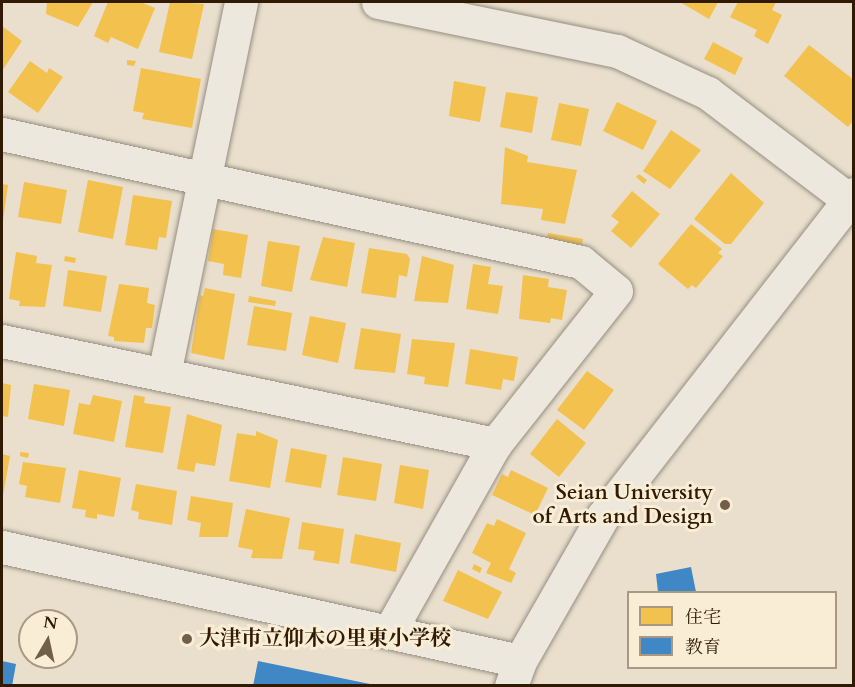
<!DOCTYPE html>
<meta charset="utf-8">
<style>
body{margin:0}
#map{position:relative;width:855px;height:687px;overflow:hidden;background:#e9dfcc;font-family:Cardo,"Noto Serif JP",serif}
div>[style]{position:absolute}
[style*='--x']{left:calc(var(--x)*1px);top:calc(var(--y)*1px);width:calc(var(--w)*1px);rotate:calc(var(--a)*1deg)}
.homes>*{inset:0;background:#f2c14e}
.schools>*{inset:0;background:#3f88c5}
.roads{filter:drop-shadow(0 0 2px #968e80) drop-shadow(0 0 2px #968e80)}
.street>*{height:33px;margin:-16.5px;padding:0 16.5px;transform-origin:16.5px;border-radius:16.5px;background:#ece8de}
.secondary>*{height:33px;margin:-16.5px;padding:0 16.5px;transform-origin:16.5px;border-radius:16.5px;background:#ece8de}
.dots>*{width:16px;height:16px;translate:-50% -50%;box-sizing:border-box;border:3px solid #f9edd5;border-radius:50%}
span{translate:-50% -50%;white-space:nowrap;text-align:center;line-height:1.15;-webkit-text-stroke:6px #f9edd5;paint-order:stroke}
.poi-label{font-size:21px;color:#301a04;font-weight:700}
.right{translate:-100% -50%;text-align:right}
.left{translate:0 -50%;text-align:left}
.frame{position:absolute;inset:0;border:3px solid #301a04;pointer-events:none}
.legend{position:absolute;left:627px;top:591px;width:210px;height:78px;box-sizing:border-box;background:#f9edd5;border:2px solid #a99981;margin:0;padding:8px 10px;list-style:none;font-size:18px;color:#301a04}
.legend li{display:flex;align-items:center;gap:12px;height:30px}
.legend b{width:30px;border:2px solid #a99981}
.north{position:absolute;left:18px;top:609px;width:60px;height:60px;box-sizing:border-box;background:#f9edd5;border:2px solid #a99981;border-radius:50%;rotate:9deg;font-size:16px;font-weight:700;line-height:24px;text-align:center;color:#301a04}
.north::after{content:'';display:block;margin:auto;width:21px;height:27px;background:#715f4a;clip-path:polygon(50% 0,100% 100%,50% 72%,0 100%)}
</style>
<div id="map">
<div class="homes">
<i style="clip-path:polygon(47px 2px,93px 2px,78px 27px,46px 14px)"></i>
<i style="clip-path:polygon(108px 2px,140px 2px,155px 8px,138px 49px,111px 37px,108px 43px,94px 36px)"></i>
<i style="clip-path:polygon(170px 2px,204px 4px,192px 59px,159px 52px)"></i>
<i style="clip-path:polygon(680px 2px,718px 2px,709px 19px)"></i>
<i style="clip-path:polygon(738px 2px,776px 2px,772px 10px,782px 15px,768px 44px,754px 36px,757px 30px,730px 17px)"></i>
<i style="clip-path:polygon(2px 26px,22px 41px,2px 71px)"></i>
<i style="clip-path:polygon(713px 42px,743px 58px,735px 75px,704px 59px)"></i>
<i style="clip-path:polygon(809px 45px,854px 80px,854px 120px,848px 127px,784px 76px)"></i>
<i style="clip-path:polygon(127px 60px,136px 61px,134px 66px,127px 65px)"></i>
<i style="clip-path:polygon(30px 61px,47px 73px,49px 68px,63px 77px,38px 113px,8px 92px)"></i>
<i style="clip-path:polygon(141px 68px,201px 79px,192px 128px,142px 119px,144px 113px,133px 111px)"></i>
<i style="clip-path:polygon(454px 81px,486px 87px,480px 122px,449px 116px)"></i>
<i style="clip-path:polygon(506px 92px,538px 97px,532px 133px,500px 127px)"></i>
<i style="clip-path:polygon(617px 102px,657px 121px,643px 150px,603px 131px)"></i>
<i style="clip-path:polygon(559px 103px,589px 109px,581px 146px,551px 140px)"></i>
<i style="clip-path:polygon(671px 130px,701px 150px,670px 189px,643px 171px)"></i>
<i style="clip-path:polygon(505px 147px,528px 156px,527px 162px,577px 170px,565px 224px,541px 220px,543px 209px,501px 204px)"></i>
<i style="clip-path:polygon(731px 173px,764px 203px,731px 244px,725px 244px,694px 219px)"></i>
<i style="clip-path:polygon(639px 174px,647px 180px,644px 184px,636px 177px)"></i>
<i style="clip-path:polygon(88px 180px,123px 187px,113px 239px,78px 232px)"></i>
<i style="clip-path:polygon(24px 182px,67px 190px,61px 224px,18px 217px)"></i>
<i style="clip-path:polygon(2px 184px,8px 185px,3px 221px,2px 221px)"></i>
<i style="clip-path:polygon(632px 191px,660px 214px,631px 248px,611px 231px,619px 222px,611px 216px)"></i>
<i style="clip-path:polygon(133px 195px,172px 201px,166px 238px,159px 237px,157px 250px,125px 245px)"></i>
<i style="clip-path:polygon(691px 224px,722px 249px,718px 253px,723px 256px,696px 288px,692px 285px,688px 289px,658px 264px)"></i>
<i style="clip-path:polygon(213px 229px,248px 235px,241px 278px,223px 275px,224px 264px,208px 261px)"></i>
<i style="clip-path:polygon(548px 233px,583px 239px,582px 245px,547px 239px)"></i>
<i style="clip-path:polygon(323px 237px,355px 243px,347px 287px,310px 280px)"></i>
<i style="clip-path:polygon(268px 241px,300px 246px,292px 292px,261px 286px)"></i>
<i style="clip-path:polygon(369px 248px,407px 254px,410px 259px,407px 277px,399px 275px,396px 298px,361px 293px)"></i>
<i style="clip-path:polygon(16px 252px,37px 256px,36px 263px,52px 265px,45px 307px,19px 306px,20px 301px,9px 299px)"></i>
<i style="clip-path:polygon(65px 256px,76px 258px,75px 263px,64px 261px)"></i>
<i style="clip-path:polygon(422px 256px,454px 265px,448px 303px,414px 301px)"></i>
<i style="clip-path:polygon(473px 264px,491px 267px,488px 284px,503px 286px,498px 314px,466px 309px)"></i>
<i style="clip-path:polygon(68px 270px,107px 276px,101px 312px,63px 306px)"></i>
<i style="clip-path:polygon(523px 275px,549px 279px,548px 287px,567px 290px,562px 320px,551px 318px,550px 323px,519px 319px)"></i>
<i style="clip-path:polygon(119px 284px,149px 288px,147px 303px,155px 305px,152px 328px,146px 328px,144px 343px,114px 341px,114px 337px,108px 336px)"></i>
<i style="clip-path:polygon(205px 288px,235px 294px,224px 360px,191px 353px,200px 295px,203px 296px)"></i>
<i style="clip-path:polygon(249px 296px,276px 301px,275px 306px,248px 302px)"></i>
<i style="clip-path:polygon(254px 306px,292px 313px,286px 351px,247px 345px)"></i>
<i style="clip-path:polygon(310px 316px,346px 323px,338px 363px,302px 355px)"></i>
<i style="clip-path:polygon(361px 328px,401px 334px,395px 373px,354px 369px)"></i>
<i style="clip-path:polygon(412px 339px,455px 343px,448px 387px,424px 384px,425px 377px,407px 374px)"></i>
<i style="clip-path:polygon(470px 349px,518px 357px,514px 381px,503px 379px,501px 390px,465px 384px)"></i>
<i style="clip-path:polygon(587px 371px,614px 390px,584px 430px,557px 410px)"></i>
<i style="clip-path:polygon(2px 383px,11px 385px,8px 417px,2px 416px)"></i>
<i style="clip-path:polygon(34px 384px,70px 390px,64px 426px,28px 419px)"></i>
<i style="clip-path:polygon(93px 395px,122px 401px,114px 442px,73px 434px,79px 403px,90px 405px)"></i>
<i style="clip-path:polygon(134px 395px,145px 397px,144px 403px,171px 407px,163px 453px,125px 447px)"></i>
<i style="clip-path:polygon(187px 414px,222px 425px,215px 466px,196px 463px,194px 472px,177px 469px)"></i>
<i style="clip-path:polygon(557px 419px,586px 443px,559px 477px,530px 454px)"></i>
<i style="clip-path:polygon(256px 431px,278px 440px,270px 488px,229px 481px,237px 433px,256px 436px)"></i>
<i style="clip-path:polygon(291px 448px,327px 455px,321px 488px,285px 482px)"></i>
<i style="clip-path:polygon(20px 452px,29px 453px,28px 458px,20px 456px)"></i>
<i style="clip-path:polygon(2px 454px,10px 456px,3px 496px,2px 496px)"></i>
<i style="clip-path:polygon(343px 457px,382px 464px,376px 501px,337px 495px)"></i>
<i style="clip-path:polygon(23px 462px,66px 468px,60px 503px,25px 497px,27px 486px,19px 484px)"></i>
<i style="clip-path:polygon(400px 465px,429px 470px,423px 509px,394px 503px)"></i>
<i style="clip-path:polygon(79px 470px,121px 478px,114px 517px,97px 514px,97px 519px,85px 517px,86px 510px,72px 508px)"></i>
<i style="clip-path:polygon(511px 470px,548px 488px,535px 515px,492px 495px,502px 474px,508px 477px)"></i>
<i style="clip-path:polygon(136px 484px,177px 491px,172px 525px,138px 519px,139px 512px,131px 510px)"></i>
<i style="clip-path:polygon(191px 496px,233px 503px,228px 537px,199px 537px,201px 523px,187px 520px)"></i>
<i style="clip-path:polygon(246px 509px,290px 518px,282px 559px,251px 558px,253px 550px,238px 547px)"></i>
<i style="clip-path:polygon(497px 519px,526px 533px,509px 569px,516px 573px,511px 583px,486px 573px,491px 563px,472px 553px,487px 523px,494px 526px)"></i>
<i style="clip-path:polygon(302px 522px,344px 529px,339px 564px,313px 560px,315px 551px,298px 549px)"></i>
<i style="clip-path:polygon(355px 534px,401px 543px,396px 572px,350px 563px)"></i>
<i style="clip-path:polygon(474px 564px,482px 568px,480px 573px,472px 569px)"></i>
<i style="clip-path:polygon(458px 570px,502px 592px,488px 619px,443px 601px)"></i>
</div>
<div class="schools">
<i style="clip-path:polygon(691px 567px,696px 592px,658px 592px,656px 574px)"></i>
<i style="clip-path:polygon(2px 661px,16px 664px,12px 686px,2px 686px)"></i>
<i style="clip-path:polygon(258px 661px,370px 684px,370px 686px,253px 686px)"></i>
</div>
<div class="roads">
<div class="street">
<i style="--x:2;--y:134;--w:593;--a:12.47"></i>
<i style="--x:581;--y:262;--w:45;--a:39.6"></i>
<i style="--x:616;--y:291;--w:195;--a:128.3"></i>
<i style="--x:495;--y:444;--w:214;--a:119.4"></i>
<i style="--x:2;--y:341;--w:504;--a:11.8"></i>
<i style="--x:164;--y:374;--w:380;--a:-78.3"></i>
<i style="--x:2;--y:547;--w:530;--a:12.41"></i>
</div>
<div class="secondary">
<i style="--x:378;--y:2;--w:244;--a:11.6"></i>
<i style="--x:617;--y:51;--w:100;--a:24.8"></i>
<i style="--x:708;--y:93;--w:177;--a:37.2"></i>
<i style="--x:511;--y:686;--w:27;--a:-70"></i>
<i style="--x:520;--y:661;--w:167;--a:-60.2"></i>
<i style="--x:603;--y:516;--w:408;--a:-52.1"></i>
</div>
</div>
<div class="dots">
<i style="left:725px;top:505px;background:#715f4a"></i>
<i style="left:187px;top:639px;background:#715f4a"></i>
</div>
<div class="poi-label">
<span class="right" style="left:713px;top:505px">Seian University<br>of Arts and Design</span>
<span class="left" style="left:199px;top:639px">大津市立仰木の里東小学校</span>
</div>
<div class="frame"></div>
<ul class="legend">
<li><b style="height:16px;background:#f2c14e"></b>住宅</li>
<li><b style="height:16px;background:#3f88c5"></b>教育</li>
</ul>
<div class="north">N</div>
</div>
